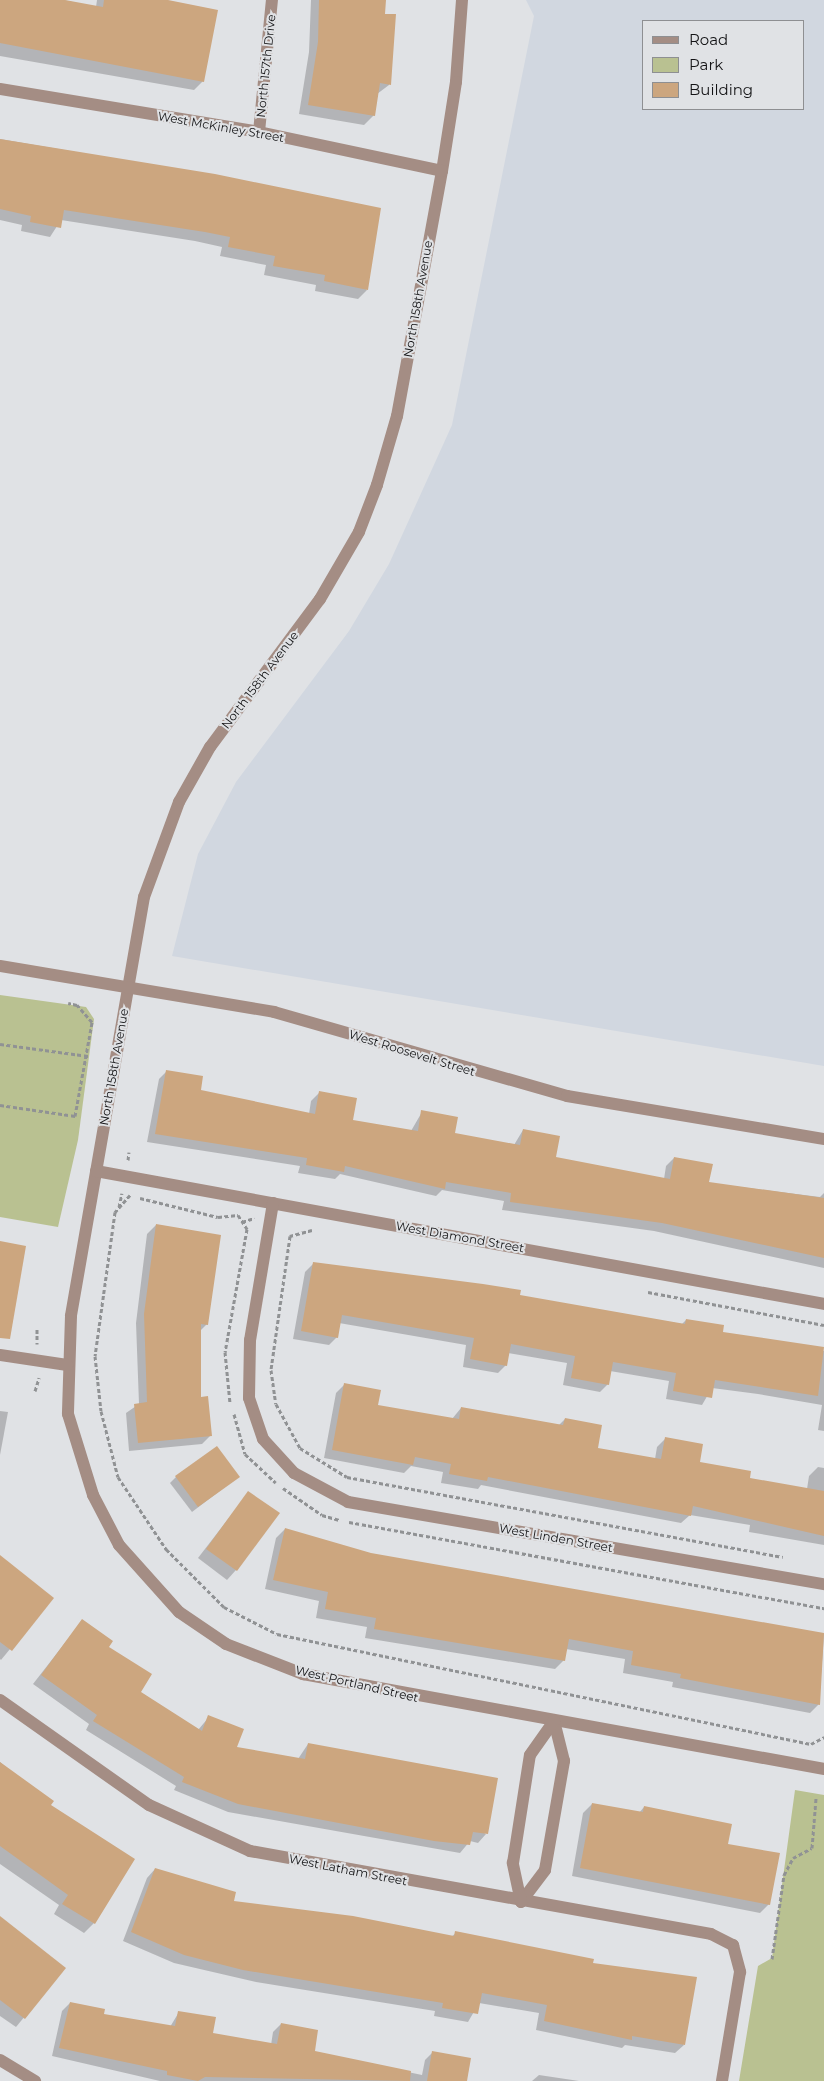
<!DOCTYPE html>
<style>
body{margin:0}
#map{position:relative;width:824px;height:2081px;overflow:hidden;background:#e0e2e5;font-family:Montserrat,sans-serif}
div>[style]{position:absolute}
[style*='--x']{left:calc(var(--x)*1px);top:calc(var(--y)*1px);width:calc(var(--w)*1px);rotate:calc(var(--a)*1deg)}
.built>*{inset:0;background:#d1d7e0}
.green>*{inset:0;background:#b9c191}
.shadow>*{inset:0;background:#0003}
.building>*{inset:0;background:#cca67f}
.path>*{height:3px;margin-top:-1.5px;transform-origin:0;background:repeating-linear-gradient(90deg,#909294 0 4px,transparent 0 6.5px)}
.minor>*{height:12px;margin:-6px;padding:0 6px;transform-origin:6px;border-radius:6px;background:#a48d84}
span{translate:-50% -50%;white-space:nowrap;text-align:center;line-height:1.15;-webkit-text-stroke:4px #e0e2e5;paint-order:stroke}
.street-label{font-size:12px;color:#131315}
.legend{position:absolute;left:642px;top:20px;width:162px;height:90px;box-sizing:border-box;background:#e0e2e5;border:1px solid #8e8f92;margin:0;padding:6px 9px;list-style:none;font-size:15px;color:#131315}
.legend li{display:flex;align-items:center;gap:10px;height:25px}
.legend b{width:25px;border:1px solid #8e8f92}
</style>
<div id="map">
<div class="built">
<i style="clip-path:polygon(evenodd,526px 0,824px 0,824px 1066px,172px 956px,198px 854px,236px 782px,349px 631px,389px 564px,452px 425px,534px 16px,526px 0,643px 21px,803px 21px,803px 109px,643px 109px,643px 21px)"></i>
</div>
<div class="green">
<i style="clip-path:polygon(0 995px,86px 1007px,94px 1019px,78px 1140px,58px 1227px,0 1217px)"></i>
<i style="clip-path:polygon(795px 1790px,824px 1795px,824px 2081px,739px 2081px,758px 1966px,772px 1958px)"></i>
</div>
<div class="shadow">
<i style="clip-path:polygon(0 0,63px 0,96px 7px,97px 0,160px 0,203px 81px,194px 90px,0 56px)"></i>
<i style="clip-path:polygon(311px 0,385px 0,384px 15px,394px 16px,389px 85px,377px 94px,374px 115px,364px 125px,299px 114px,309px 52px)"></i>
<i style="clip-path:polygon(0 139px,215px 176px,367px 290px,358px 299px,315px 291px,316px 285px,264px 275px,266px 265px,220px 256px,222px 247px,195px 241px,61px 220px,50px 237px,21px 231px,22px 225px,0 220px)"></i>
<i style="clip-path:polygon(167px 1071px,199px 1091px,309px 1114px,311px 1101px,319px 1093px,352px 1121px,411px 1131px,422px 1112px,453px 1134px,514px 1145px,523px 1130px,555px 1158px,664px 1179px,666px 1166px,674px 1158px,708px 1183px,820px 1197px,824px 1193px,824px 1268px,654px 1231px,502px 1210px,504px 1201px,442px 1190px,436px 1196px,340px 1174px,335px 1179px,298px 1173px,300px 1166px,147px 1142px,159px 1079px)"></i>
<i style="clip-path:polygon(156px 1225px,207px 1324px,199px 1332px,200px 1398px,211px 1435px,202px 1444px,129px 1451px,126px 1413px,139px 1404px,136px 1323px,147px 1234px)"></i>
<i style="clip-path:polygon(313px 1264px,682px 1324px,686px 1320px,722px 1333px,824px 1351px,824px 1431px,818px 1430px,822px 1405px,758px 1394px,712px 1388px,702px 1405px,666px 1399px,669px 1381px,610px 1371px,608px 1384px,600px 1392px,563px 1385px,567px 1363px,508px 1353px,506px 1365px,498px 1373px,463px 1367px,466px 1345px,339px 1323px,337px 1337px,329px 1345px,293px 1339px,305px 1272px)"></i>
<i style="clip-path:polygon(344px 1385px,376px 1406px,452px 1419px,461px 1408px,559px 1425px,565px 1419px,596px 1449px,655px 1459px,657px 1447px,665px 1439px,699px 1463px,748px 1479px,807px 1489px,809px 1476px,818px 1467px,824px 1468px,824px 1545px,749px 1532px,750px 1525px,690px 1515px,681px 1523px,481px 1485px,478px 1489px,441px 1483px,443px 1472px,411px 1466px,404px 1473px,324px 1458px,336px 1393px)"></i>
<i style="clip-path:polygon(0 1411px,8px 1412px,0 1455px)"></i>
<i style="clip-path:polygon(176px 1477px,238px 1477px,192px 1512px,170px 1483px)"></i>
<i style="clip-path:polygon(249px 1492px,236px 1570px,227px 1580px,198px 1558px)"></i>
<i style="clip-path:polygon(285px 1529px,371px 1554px,824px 1634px,819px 1704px,810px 1713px,672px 1687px,673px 1682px,623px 1673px,625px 1659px,566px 1649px,564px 1660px,555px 1669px,365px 1638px,367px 1627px,316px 1618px,319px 1601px,265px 1589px,276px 1538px)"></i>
<i style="clip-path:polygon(0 1560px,52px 1598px,1px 1660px,0 1659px)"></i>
<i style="clip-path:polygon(82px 1621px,140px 1692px,198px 1730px,209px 1717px,235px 1748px,298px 1759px,308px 1744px,486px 1834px,478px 1843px,470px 1841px,460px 1853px,228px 1812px,174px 1790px,176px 1786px,86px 1730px,89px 1724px,33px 1684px)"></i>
<i style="clip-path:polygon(0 1762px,49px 1805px,94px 1923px,84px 1933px,54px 1914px,59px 1905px,0 1864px)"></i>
<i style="clip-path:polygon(592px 1804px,639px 1813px,644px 1807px,727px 1845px,769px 1904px,760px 1913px,572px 1876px,583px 1813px)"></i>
<i style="clip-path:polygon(155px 1869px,233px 1902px,451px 1937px,456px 1933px,592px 1964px,684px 2045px,675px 2053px,625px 2045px,622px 2048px,536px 2030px,539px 2013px,479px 2003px,468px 2022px,434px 2016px,435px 2011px,256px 1982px,174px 1963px,123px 1941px,147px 1878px)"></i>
<i style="clip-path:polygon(0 1920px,65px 1968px,16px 2027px,0 2016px)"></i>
<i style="clip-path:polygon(70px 2003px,103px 2015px,170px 2027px,179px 2012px,212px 2034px,271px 2045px,273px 2032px,281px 2024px,313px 2052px,422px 2075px,425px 2060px,433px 2052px,465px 2081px,160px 2081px,52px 2056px,62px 2011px)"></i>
<i style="clip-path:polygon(539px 2075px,579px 2081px,532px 2081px)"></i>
</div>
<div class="building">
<i style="clip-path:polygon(0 0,65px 0,103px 7px,104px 0,168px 0,218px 10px,204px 82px,0 43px)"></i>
<i style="clip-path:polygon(319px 0,386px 0,385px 14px,396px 14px,391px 85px,380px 83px,375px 116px,308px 105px,318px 42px)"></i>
<i style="clip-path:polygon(0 139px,215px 174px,381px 208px,368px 290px,324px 281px,325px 275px,273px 266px,275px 256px,228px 247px,230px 237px,205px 232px,64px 210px,61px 228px,30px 222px,31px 216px,0 209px)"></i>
<i style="clip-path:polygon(166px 1070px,203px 1076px,201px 1090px,315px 1114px,319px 1091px,357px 1098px,353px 1120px,418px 1131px,421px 1110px,458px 1117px,455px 1133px,520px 1145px,523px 1129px,560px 1136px,556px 1157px,670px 1179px,674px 1157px,713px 1164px,709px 1182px,824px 1198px,824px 1258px,662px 1223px,510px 1202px,511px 1193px,446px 1182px,445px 1189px,345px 1166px,344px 1172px,306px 1165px,307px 1158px,155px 1134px)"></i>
<i style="clip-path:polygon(156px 1224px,221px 1235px,208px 1325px,201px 1324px,201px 1397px,208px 1396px,212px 1436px,138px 1443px,134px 1404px,147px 1402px,144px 1314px)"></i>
<i style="clip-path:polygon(0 1241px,26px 1246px,10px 1339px,0 1338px)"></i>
<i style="clip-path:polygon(313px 1262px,483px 1284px,521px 1290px,520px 1295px,685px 1324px,686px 1319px,724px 1325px,723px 1332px,824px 1347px,818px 1396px,715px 1380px,712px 1398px,673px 1391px,676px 1373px,613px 1362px,609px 1385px,571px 1378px,575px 1356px,511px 1344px,507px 1366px,470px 1359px,474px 1338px,342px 1315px,338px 1338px,301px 1331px)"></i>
<i style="clip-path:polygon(344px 1383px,381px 1390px,378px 1405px,459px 1419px,461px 1407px,563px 1425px,565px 1418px,602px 1425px,598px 1448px,661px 1459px,665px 1437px,703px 1444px,700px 1462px,751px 1471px,750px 1478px,824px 1491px,824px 1536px,693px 1506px,691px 1516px,488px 1477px,487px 1481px,449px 1474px,451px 1464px,415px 1457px,413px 1465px,332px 1450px)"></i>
<i style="clip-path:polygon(217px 1446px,240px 1477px,198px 1507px,175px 1476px)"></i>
<i style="clip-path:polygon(248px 1491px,280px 1513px,237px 1571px,206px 1549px)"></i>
<i style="clip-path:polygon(285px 1528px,371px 1553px,824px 1633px,820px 1705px,680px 1678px,681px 1674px,631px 1665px,633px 1651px,569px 1639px,565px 1661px,374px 1629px,376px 1618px,325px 1609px,328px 1592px,273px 1580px)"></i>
<i style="clip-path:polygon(0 1555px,54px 1598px,12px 1651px,0 1642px)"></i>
<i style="clip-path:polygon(82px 1619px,113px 1641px,109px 1647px,152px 1674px,141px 1692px,202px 1731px,208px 1715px,244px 1729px,237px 1747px,305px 1759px,308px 1743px,498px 1778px,488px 1834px,473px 1832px,470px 1845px,434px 1841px,238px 1804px,182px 1782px,184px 1777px,93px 1721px,97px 1715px,41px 1675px)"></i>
<i style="clip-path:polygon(0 1762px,54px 1801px,51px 1805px,135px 1859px,95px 1924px,62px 1904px,68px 1895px,0 1846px)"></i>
<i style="clip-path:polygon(592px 1803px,643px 1812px,644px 1806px,732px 1824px,728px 1844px,780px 1853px,770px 1905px,580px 1868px)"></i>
<i style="clip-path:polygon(155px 1868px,236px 1892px,234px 1901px,353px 1916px,454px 1936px,455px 1931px,594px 1959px,593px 1963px,697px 1977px,685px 2045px,632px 2036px,632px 2040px,544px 2021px,547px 2005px,482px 1993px,478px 2014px,442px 2008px,443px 2003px,243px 1970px,184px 1955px,131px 1932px)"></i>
<i style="clip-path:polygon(0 1916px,66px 1968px,25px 2019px,0 2000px)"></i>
<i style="clip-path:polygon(70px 2002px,105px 2009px,104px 2014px,175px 2026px,178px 2011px,216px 2017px,213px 2033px,277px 2044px,281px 2023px,318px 2030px,315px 2051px,411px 2071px,410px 2081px,205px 2077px,198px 2081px,167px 2075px,167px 2071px,59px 2048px)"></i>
<i style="clip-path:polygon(432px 2051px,471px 2058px,467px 2081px,427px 2081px)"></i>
</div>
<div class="path">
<i style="--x:0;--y:1044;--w:89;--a:7.8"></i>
<i style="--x:0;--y:1105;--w:76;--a:8.3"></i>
<i style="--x:75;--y:1116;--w:96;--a:-79.7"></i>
<i style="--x:92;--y:1022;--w:23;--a:-131"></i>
<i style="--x:77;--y:1005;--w:9;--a:-167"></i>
<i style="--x:128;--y:1160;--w:8;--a:-83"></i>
<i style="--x:130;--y:1195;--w:23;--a:131"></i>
<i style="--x:115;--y:1212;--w:145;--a:97.9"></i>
<i style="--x:95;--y:1356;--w:55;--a:83.8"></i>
<i style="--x:101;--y:1411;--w:68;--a:75.6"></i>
<i style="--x:118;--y:1477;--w:87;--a:56.3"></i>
<i style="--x:166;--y:1549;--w:82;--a:45"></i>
<i style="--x:224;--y:1607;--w:59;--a:27"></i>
<i style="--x:277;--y:1634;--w:545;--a:11.64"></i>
<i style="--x:811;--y:1744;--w:15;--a:-28"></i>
<i style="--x:140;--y:1198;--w:80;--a:13.7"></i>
<i style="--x:218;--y:1217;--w:20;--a:-6"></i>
<i style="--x:238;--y:1215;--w:17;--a:57"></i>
<i style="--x:247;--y:1229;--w:125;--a:100.1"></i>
<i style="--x:225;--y:1352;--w:51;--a:84.4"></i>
<i style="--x:119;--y:1207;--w:14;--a:-78"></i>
<i style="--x:242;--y:1222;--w:13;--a:-18"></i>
<i style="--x:312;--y:1230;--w:23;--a:165"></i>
<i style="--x:290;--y:1236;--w:135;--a:98.1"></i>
<i style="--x:271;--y:1370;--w:34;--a:82"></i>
<i style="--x:276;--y:1404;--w:50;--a:61.4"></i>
<i style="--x:300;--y:1448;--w:55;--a:31.7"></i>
<i style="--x:347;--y:1477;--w:443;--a:10.4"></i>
<i style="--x:648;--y:1292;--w:179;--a:10.6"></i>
<i style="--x:37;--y:1329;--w:15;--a:90"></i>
<i style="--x:35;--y:1391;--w:14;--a:-73"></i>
<i style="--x:234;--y:1414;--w:41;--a:74.6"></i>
<i style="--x:245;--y:1454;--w:42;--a:43.1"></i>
<i style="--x:283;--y:1488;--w:47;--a:34.7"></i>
<i style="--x:322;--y:1515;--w:19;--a:16"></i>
<i style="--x:349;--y:1522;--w:483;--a:10.3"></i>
<i style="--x:772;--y:1959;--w:85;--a:-81.9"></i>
<i style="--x:784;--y:1875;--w:19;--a:-62"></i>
<i style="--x:793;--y:1858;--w:21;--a:-28"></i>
<i style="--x:812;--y:1848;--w:50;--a:-85.4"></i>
</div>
<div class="minor">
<i style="--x:462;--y:0;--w:82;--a:94.2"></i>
<i style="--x:456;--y:82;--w:90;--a:98.9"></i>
<i style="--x:442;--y:171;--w:249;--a:100.4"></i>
<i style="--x:397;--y:416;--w:72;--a:106.2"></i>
<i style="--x:377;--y:485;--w:50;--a:111"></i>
<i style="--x:359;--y:532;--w:78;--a:120.2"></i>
<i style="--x:320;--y:599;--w:184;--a:126.6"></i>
<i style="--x:210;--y:747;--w:63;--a:119.4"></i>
<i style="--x:179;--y:802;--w:101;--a:110.2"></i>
<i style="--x:144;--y:897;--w:425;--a:99.9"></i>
<i style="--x:71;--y:1316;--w:98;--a:91.8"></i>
<i style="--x:68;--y:1414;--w:85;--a:72.8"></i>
<i style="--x:93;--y:1495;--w:56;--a:62.5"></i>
<i style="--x:119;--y:1545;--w:90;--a:48.2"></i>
<i style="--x:179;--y:1612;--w:57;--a:34.2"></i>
<i style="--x:226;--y:1644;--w:83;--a:21.3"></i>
<i style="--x:303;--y:1674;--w:530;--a:10.33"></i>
<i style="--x:0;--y:89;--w:263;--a:9.4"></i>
<i style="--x:259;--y:132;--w:187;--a:12"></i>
<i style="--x:259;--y:132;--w:133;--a:-84.4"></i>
<i style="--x:0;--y:966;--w:278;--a:9.5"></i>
<i style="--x:274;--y:1012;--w:305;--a:16"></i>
<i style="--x:567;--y:1096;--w:261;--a:9.5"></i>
<i style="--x:96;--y:1171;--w:740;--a:10.35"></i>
<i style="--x:273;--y:1203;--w:139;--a:99.5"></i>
<i style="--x:250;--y:1340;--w:58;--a:91"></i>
<i style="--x:249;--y:1398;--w:43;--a:71.1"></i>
<i style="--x:263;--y:1439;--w:46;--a:47.6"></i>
<i style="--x:294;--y:1473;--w:61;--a:28.2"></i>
<i style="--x:348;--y:1502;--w:483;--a:9.8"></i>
<i style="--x:0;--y:1355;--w:68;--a:8.5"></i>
<i style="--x:0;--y:1700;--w:182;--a:35.2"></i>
<i style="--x:149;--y:1805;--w:111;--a:24.5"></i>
<i style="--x:250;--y:1851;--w:468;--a:10.2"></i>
<i style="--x:711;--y:1934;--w:25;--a:27"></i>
<i style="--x:733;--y:1945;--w:28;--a:75"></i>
<i style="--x:740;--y:1972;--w:110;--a:99.4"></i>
<i style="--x:521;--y:1902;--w:40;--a:-53"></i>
<i style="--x:545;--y:1870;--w:111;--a:-80.1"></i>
<i style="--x:564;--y:1761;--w:41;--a:-104"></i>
<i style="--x:521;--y:1902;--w:40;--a:-102"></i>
<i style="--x:513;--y:1863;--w:109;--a:-81.1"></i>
<i style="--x:530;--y:1755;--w:42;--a:-54.8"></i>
<i style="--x:0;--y:2060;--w:41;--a:31"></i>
</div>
<div class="street-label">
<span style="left:266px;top:66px;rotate:-84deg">North 157th Drive</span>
<span style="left:221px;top:127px;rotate:10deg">West McKinley Street</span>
<span style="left:418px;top:299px;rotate:-80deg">North 158th Avenue</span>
<span style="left:260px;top:680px;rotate:-53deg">North 158th Avenue</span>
<span style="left:412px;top:1053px;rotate:17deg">West Roosevelt Street</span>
<span style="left:114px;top:1067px;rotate:-80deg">North 158th Avenue</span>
<span style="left:460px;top:1237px;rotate:10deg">West Diamond Street</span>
<span style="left:556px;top:1538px;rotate:10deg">West Linden Street</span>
<span style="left:357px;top:1684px;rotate:13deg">West Portland Street</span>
<span style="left:348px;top:1870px;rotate:11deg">West Latham Street</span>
</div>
<ul class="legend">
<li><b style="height:6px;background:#a48d84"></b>Road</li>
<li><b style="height:14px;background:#b9c191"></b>Park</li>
<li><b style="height:14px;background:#cca67f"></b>Building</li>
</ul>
</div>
